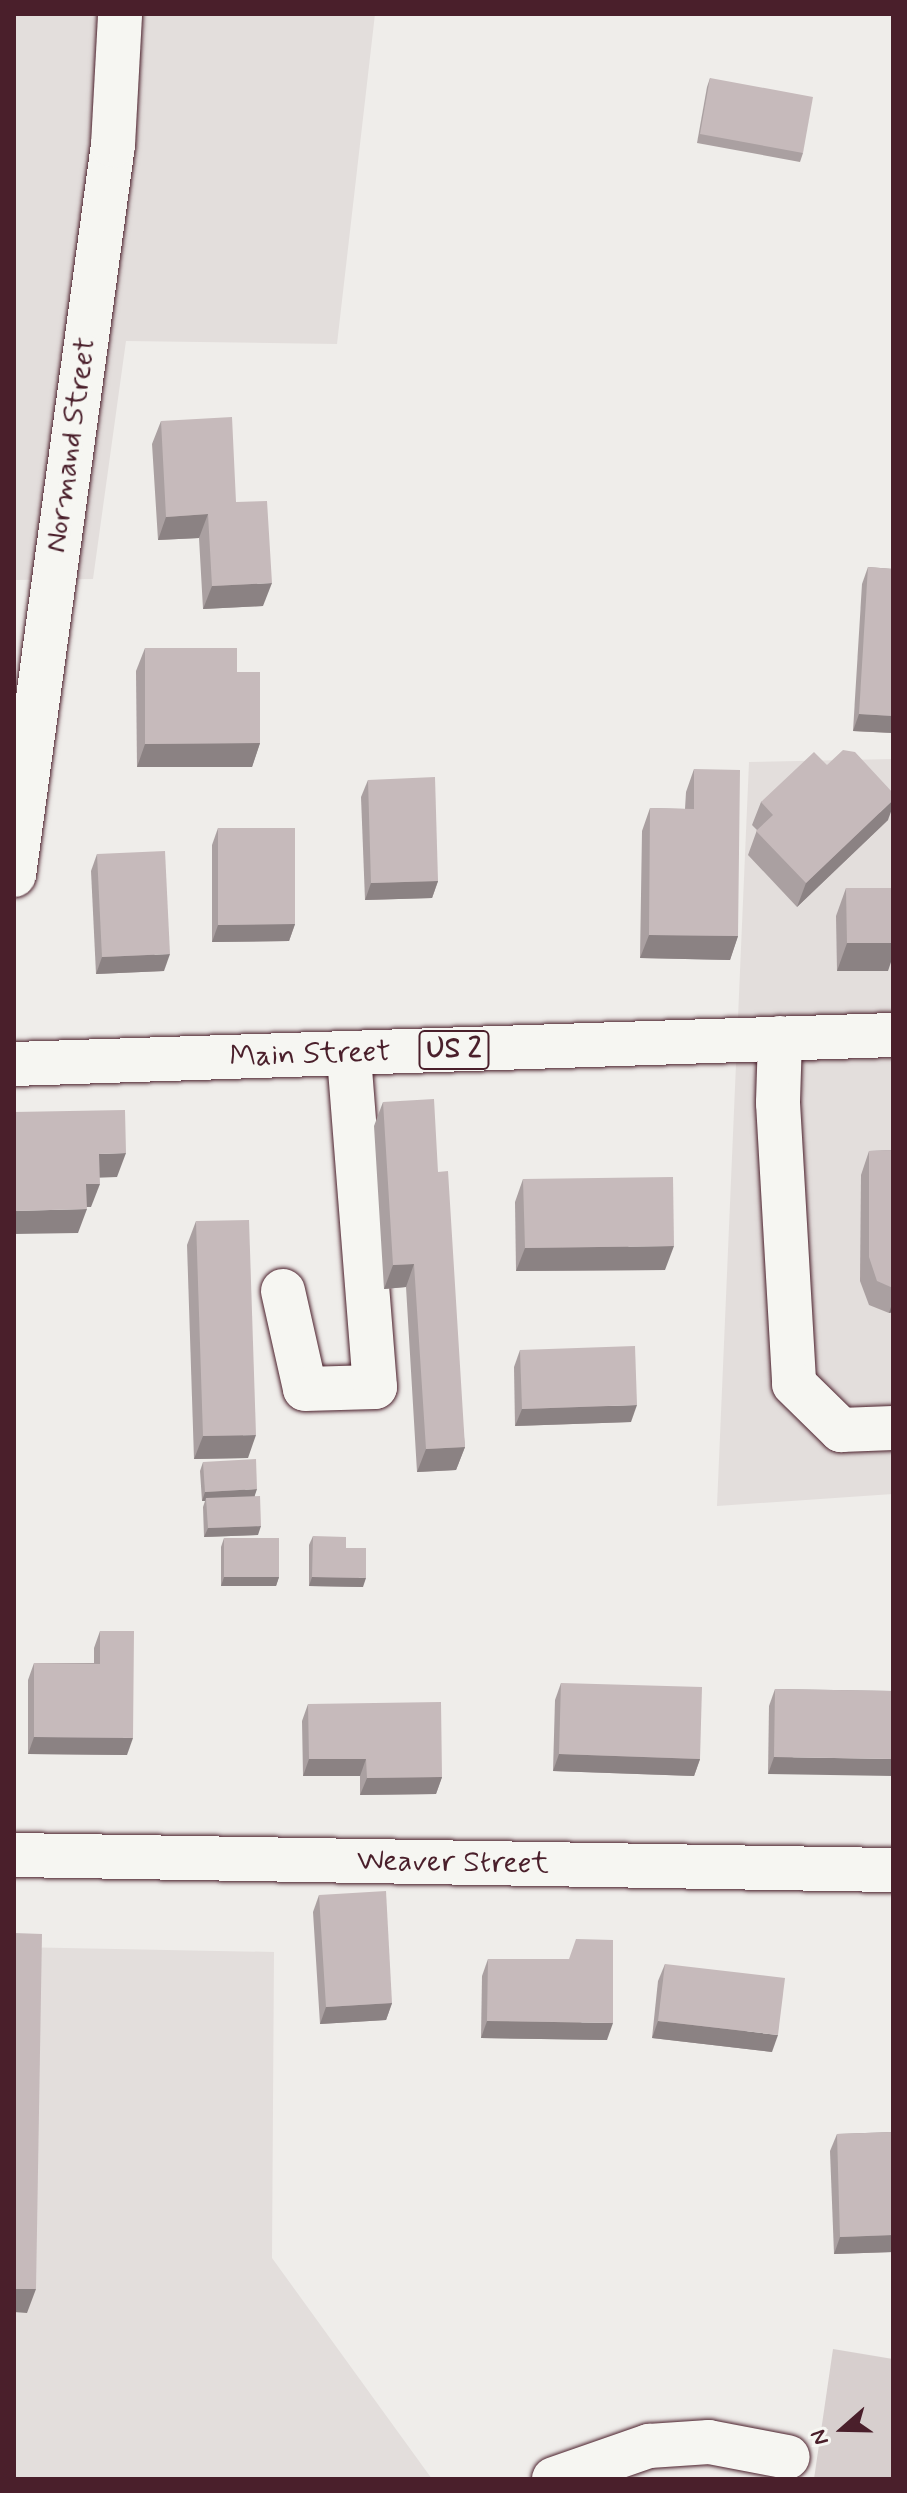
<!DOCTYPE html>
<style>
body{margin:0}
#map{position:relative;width:907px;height:2493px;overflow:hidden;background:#efedea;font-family:Mynerve,sans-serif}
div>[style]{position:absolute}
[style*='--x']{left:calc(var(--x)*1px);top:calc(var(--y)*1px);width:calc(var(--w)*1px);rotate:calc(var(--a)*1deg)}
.built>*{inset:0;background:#e3dedc}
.green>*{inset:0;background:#d7cfce}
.roads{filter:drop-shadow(0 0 2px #4a1f2b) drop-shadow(0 0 2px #4a1f2b)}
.minor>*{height:44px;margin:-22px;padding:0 22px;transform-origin:22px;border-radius:22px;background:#f6f6f2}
.major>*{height:44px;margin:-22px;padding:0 22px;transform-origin:22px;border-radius:22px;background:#f6f6f2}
.wall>*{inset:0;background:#aaa0a1}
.shaded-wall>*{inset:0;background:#8b8283}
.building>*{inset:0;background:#c6babb}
span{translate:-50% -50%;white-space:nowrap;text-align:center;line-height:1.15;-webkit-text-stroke:8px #f6f6f2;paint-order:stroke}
.shield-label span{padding:2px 6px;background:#f6f6f2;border:2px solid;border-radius:6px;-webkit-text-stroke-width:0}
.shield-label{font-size:28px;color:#4a1f2b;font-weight:700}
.street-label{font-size:30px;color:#4a1f2b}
.frame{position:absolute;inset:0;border:16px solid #4a1f2b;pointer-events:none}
.north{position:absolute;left:803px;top:2389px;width:80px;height:80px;-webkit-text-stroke:6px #f6f6f2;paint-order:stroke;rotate:250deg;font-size:22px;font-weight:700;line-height:32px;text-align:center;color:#4a1f2b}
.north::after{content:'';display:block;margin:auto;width:28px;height:36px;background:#4a1f2b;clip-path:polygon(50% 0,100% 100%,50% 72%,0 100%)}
</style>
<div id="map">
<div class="built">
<i style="clip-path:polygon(14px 14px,375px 14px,337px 344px,126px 341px,93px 579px,14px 580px)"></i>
<i style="clip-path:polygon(893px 759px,893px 1494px,717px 1506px,749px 762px)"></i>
<i style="clip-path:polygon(14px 1947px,274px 1952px,272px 2258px,432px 2479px,14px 2479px)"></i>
</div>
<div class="green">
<i style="clip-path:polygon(833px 2349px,893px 2359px,893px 2479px,814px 2479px)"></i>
</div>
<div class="roads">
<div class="minor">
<i style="--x:14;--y:875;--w:737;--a:-82.28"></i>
<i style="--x:113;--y:145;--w:131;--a:-86.9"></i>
<i style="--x:780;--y:1038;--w:65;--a:91.8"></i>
<i style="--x:778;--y:1103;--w:281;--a:86.7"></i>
<i style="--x:794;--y:1384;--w:66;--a:44.4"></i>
<i style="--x:841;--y:1430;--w:52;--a:-2.2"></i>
<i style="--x:283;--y:1291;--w:100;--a:77.3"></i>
<i style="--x:305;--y:1389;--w:70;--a:-1.6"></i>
<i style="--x:375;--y:1387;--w:335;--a:-94.5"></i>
<i style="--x:14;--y:1855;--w:879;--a:0.98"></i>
<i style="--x:554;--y:2479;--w:101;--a:-19.2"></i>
<i style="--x:649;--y:2446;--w:60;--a:-3.8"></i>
<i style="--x:709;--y:2442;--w:80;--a:10.8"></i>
</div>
<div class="major">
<i style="--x:14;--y:1064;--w:879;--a:-1.89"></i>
</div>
</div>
<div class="wall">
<i style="clip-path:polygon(710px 78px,803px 153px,800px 162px,697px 143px,707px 87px)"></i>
<i style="clip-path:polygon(161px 421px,236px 502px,263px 606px,203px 609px,199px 538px,158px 540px,152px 444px)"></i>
<i style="clip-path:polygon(868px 567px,893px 569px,893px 733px,853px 731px,862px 584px)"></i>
<i style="clip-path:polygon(145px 648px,237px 672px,260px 743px,252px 767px,137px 767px,136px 671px)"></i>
<i style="clip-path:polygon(827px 765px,888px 820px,797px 907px,748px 855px,757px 830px,752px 825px,761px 802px)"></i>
<i style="clip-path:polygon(694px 769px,738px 936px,730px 960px,640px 958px,642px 831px,650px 808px,685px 809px,686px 792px)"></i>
<i style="clip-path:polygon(368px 780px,438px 881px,432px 898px,365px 900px,361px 797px)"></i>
<i style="clip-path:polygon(218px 828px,295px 924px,289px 941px,212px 942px,212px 845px)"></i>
<i style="clip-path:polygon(97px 854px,164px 971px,96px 974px,91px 871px)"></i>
<i style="clip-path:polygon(846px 888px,888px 971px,837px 971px,836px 916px)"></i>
<i style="clip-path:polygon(383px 1102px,438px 1172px,465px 1447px,456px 1470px,417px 1472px,406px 1287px,384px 1289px,374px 1126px)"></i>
<i style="clip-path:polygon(893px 1150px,893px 1312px,889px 1313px,869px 1305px,860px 1281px,861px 1175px,869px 1151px)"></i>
<i style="clip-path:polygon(523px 1179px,665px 1270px,516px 1271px,515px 1202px)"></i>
<i style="clip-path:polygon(196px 1221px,248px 1458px,194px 1459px,187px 1245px)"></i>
<i style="clip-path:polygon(520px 1350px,631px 1422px,515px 1426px,514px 1367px)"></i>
<i style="clip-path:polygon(203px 1462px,255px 1496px,258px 1535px,204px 1537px,203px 1507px,205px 1501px,202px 1501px,200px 1471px)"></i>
<i style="clip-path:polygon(313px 1536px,346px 1548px,363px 1587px,309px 1586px,309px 1545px)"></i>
<i style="clip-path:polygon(224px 1538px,279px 1577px,276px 1586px,221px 1586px,221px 1547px)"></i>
<i style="clip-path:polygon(100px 1631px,127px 1755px,28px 1754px,28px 1680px,34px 1663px,94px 1663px,94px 1648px)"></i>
<i style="clip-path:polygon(561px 1683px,700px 1759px,694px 1776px,553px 1771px,555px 1700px)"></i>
<i style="clip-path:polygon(775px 1689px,893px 1691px,768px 1774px,769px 1706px)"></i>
<i style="clip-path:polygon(308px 1704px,442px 1777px,436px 1794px,360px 1795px,360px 1776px,303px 1776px,302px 1721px)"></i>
<i style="clip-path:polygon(319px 1895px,392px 2003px,386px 2020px,320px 2024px,313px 1912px)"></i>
<i style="clip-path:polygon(488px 1959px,607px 2040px,481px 2038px,482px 1976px)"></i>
<i style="clip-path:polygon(665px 1964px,772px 2052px,652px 2038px,658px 1981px)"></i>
<i style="clip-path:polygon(893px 2132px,893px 2252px,834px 2254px,830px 2151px,837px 2134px)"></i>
</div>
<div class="shaded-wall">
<i style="clip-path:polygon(208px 514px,199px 538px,158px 540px,166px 517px)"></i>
<i style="clip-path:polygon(272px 583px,263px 606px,203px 609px,212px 586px)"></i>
<i style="clip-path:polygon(859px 714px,893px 716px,893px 733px,853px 731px)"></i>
<i style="clip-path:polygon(260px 743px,252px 767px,137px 767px,145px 744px)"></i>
<i style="clip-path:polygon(893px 800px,893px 806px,888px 820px,797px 907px,806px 883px)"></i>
<i style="clip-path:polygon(438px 881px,432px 898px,365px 900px,371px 883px)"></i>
<i style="clip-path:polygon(295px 924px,289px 941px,212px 942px,218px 925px)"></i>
<i style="clip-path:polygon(649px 935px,738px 936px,730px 960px,640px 958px)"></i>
<i style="clip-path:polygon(847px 943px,893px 943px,893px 956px,888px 971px,837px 971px)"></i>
<i style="clip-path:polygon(170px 954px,164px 971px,96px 974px,102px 957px)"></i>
<i style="clip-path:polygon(126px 1153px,117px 1177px,91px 1178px,99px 1154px)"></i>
<i style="clip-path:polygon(86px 1184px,100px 1184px,91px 1207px,78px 1207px)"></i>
<i style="clip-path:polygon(87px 1209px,78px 1233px,14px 1234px,14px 1211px)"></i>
<i style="clip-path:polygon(674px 1246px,665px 1270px,516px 1271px,525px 1248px)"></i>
<i style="clip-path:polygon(414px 1264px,406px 1287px,384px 1289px,393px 1265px)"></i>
<i style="clip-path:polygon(893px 1301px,893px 1312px,889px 1313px)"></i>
<i style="clip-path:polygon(637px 1405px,631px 1422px,515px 1426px,522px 1409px)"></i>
<i style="clip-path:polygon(256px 1435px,248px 1458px,194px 1459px,203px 1436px)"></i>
<i style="clip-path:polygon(465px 1447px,456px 1470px,417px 1472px,426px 1449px)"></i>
<i style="clip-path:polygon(257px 1489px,254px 1498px,206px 1498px,205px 1501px,202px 1501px,205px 1492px)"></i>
<i style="clip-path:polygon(261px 1526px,258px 1535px,204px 1537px,208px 1528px)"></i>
<i style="clip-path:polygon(224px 1577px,279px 1577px,276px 1586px,221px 1586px)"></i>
<i style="clip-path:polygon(312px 1577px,366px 1578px,363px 1587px,309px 1586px)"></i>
<i style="clip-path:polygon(34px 1737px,133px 1738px,127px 1755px,28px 1754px)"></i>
<i style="clip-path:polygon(559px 1754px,700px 1759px,694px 1776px,553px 1771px)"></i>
<i style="clip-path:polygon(774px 1757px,893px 1759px,893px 1776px,768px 1774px)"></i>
<i style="clip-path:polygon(309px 1759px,366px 1759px,360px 1776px,303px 1776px)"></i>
<i style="clip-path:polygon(442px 1777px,436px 1794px,360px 1795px,367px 1778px)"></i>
<i style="clip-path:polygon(392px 2003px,386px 2020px,320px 2024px,326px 2007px)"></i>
<i style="clip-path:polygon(487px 2021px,613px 2023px,607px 2040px,481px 2038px)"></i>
<i style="clip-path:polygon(658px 2021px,778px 2035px,772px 2052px,652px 2038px)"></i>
<i style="clip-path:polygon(893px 2235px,893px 2252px,834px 2254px,840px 2237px)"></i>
<i style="clip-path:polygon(14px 2289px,36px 2289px,27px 2313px,14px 2312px)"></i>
</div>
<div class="building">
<i style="clip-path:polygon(710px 78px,813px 97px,803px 153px,700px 134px)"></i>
<i style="clip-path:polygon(232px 417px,236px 502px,267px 501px,272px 583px,212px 586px,208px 514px,166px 517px,161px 421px)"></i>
<i style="clip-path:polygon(868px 567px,893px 569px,893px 716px,859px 714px)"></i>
<i style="clip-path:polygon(145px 648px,237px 648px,237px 672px,260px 672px,260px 743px,145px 744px)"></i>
<i style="clip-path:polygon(843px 750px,855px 752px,893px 793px,893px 800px,806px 883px,756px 831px,773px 815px,761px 802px,814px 752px,827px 765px)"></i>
<i style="clip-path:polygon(694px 769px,740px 770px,738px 936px,649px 935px,650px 808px,694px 809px)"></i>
<i style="clip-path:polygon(435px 777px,438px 881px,371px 883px,368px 780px)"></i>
<i style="clip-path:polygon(218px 828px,295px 828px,295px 924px,218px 925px)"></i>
<i style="clip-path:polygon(165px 851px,170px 954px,102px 957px,97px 854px)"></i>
<i style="clip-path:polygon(846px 888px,893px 888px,893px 943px,847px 943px)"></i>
<i style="clip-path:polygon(434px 1099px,438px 1172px,448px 1171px,465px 1447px,426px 1449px,414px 1264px,393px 1265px,383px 1102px)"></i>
<i style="clip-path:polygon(125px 1110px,126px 1153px,99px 1154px,100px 1184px,86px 1184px,87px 1209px,14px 1211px,14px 1112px)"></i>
<i style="clip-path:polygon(893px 1150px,893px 1288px,877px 1281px,869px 1257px,869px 1151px)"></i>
<i style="clip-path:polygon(673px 1177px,674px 1246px,525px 1248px,523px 1179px)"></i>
<i style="clip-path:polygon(249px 1220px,256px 1435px,203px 1436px,196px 1221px)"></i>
<i style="clip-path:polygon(635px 1346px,637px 1405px,522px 1409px,520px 1350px)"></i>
<i style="clip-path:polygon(256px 1459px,257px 1489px,205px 1492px,203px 1462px)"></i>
<i style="clip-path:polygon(260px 1496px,261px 1526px,208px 1528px,206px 1498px)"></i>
<i style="clip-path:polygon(313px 1536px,346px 1537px,346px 1548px,366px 1548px,366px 1578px,312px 1577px)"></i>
<i style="clip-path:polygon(224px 1538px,279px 1538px,279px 1577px,224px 1577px)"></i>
<i style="clip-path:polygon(100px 1631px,134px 1631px,133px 1738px,34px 1737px,34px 1663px,100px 1664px)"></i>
<i style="clip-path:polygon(561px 1683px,702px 1687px,700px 1759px,559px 1754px)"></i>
<i style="clip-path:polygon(775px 1689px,893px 1691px,893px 1759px,774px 1757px)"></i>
<i style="clip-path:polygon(441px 1702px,442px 1777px,367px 1778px,366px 1759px,309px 1759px,308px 1704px)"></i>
<i style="clip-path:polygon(386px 1891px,392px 2003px,326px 2007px,319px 1895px)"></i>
<i style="clip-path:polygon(14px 1933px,42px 1934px,36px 2289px,14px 2289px)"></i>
<i style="clip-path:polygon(576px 1939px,613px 1940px,613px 2023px,487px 2021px,488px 1959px,569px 1959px)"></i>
<i style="clip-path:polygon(665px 1964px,785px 1978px,778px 2035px,658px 2021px)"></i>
<i style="clip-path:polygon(893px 2132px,893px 2235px,840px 2237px,837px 2134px)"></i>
</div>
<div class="shield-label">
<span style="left:454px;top:1050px">US 2</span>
</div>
<div class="street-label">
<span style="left:71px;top:445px;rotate:-82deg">Normand Street</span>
<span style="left:310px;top:1055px;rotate:-2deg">Main Street</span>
<span style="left:453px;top:1863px;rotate:1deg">Weaver Street</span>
</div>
<div class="frame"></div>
<div class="north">N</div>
</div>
